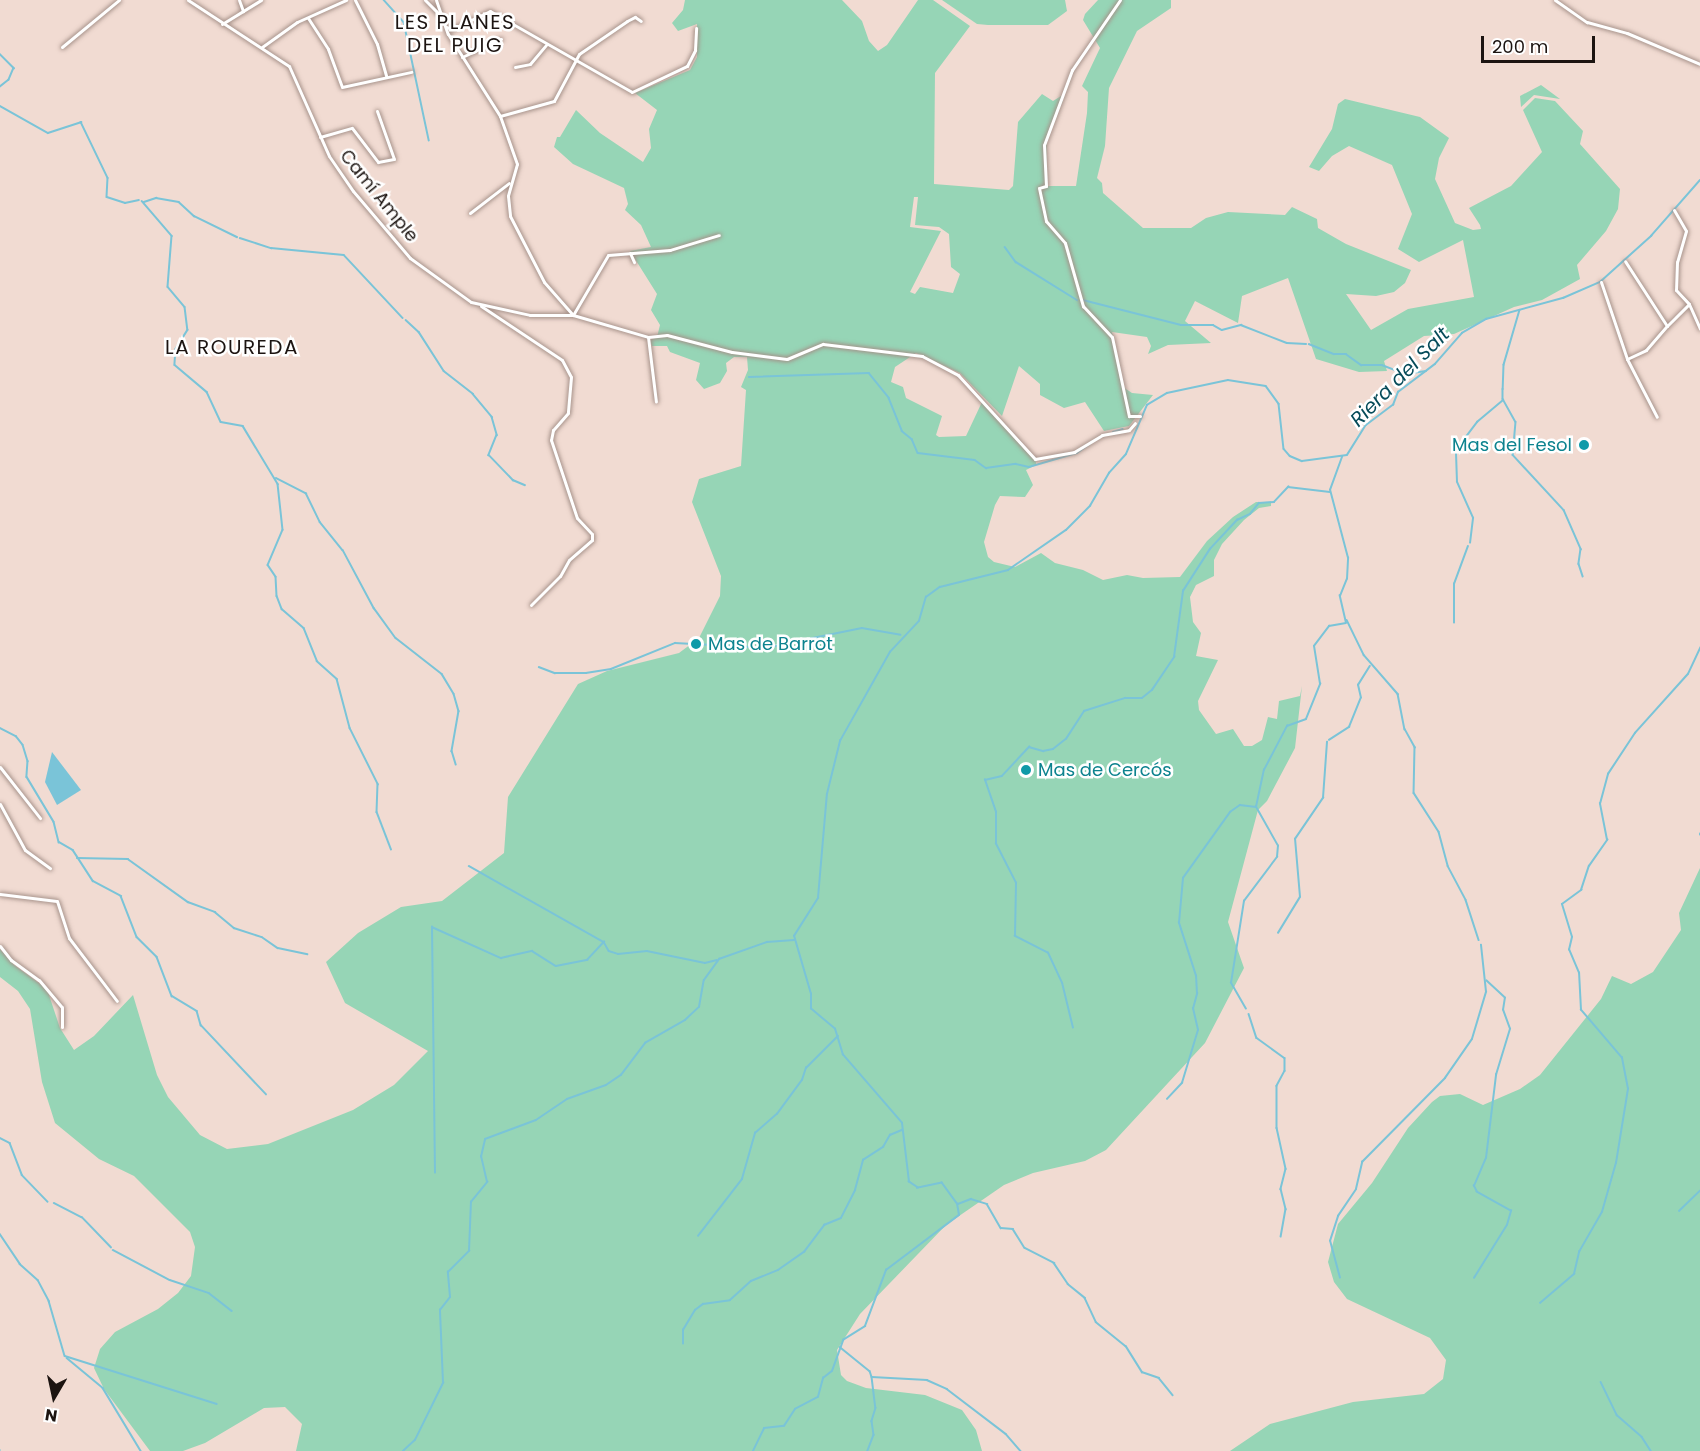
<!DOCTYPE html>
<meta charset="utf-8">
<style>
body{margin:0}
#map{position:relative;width:1700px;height:1451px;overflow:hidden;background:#f1dbd2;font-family:Poppins,sans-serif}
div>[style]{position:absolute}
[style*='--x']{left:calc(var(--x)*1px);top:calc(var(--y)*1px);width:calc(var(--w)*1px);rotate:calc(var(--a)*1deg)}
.green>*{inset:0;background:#96d5b6}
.water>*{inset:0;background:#7ac4d8}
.stream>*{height:1.5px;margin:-0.75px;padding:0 0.75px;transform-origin:0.75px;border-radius:0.75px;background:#7ac4d8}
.roads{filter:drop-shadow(0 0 2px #a49088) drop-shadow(0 0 2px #a49088)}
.minor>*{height:3px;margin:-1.5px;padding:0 1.5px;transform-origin:1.5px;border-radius:1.5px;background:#fff}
.dots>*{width:16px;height:16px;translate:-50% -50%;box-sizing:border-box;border:3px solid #fff;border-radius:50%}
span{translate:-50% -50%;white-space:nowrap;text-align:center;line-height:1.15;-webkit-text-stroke:5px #fff;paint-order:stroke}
.street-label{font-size:18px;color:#1c1411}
.culture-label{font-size:18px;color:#0d838f}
.right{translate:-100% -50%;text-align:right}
.left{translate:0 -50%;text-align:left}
.neighbourhood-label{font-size:20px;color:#1c1411;letter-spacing:1.5px}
.water-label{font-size:20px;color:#064b59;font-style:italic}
.north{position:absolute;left:24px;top:1367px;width:60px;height:60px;-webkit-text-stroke:4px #fff;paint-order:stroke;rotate:189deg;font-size:16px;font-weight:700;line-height:24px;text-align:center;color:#1c1411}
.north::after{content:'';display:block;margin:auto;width:21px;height:27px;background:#1c1411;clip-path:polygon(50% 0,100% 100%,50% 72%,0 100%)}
.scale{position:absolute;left:1481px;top:36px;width:114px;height:27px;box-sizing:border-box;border:3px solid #1c1411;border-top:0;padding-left:8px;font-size:18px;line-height:21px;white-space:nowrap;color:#1c1411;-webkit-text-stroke:4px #fff;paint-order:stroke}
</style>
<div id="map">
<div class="green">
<i style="clip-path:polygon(evenodd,685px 0,842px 0,862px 21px,869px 41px,878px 51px,887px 45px,918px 0,933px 0,970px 26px,935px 73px,934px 184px,1009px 190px,1013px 186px,1018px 122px,1042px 94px,1053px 101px,1061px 96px,1063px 101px,1047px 135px,1046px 186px,1076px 186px,1087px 113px,1088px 92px,1082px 86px,1100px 48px,1083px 20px,1085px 14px,1098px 0,1171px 0,1171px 8px,1137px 31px,1109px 88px,1105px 146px,1097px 178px,1102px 183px,1103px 193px,1143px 228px,1191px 228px,1206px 218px,1228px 212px,1285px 215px,1292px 207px,1317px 219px,1318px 228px,1346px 244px,1411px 270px,1405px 283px,1394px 292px,1376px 296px,1346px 294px,1371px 330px,1408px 309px,1474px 297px,1463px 240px,1419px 262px,1398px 249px,1412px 214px,1392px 165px,1349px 146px,1332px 156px,1319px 171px,1309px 167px,1332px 129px,1338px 104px,1345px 99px,1420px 117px,1449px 138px,1439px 158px,1435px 179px,1455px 223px,1473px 230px,1481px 229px,1480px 225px,1469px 208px,1511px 186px,1542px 152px,1523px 110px,1535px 98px,1555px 101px,1583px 131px,1580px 144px,1620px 189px,1618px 209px,1606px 231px,1577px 265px,1580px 279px,1542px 300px,1514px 307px,1454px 334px,1424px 336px,1384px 361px,1387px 371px,1359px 372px,1316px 359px,1288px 278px,1242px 296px,1238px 323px,1195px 301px,1185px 321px,1211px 343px,1168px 345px,1148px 354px,1151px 346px,1147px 337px,1112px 332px,1123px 387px,1132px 393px,1153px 395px,1129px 426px,1104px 431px,1085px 402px,1064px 408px,1040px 395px,1040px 384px,1019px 366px,1002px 416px,960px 373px,916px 353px,895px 367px,891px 382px,903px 387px,906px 398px,942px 416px,936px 435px,939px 437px,966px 436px,982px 402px,1036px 460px,1036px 465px,1026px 470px,1033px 485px,1025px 497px,1000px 496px,995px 505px,984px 542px,988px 557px,994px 562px,1015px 567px,1041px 553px,1055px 563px,1083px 570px,1103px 580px,1127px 575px,1143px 578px,1180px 577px,1207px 541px,1233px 517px,1256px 502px,1271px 502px,1271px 506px,1259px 508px,1244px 520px,1222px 544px,1214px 560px,1214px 576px,1196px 585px,1190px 597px,1193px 622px,1201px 633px,1196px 656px,1218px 660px,1198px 701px,1199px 710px,1216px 734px,1233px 729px,1244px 746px,1252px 746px,1262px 740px,1268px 717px,1277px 719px,1279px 701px,1300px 696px,1302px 686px,1295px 748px,1267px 801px,1258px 810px,1228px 922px,1244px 968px,1205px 1043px,1106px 1150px,1085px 1161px,1033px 1173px,1004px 1185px,946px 1225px,860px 1314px,837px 1350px,841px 1375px,847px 1381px,866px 1388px,925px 1395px,962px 1410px,976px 1430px,982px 1451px,296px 1451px,302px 1424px,285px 1407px,264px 1408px,205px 1443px,183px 1451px,150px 1451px,104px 1389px,94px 1368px,100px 1349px,115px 1332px,158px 1309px,178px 1293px,191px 1276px,195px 1247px,190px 1232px,134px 1176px,99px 1159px,55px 1123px,42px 1082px,30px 1009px,18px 991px,0 977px,0 949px,14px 965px,47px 989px,60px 1028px,74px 1050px,94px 1036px,133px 995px,157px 1075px,168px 1097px,200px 1135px,227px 1149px,268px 1144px,353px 1110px,394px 1085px,428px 1051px,345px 1003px,326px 962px,358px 933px,401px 907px,442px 901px,504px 853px,508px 797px,578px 684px,607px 671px,679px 653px,699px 638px,720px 596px,721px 576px,692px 502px,699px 479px,741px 466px,746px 390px,741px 387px,748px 370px,747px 357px,734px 357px,726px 363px,727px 371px,720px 383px,704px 389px,696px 380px,700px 363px,670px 352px,667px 346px,652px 346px,650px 340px,657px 337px,660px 325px,651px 310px,657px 294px,630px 251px,651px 247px,641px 225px,625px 210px,628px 204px,624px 188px,573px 164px,554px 147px,557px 137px,560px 137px,576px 110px,600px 133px,643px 162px,651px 148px,649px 129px,657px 110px,635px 93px,690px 70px,697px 57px,697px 24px,678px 31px,672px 23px,683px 10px,685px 0,914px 197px,918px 197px,915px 225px,939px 227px,949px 234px,951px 267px,960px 274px,953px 293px,920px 287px,915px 294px,910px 292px,941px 231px,910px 227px,914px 197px)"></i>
<i style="clip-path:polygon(942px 0,1065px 0,1067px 11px,1048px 25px,988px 25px,977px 24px)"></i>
<i style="clip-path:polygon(1541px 85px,1560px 99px,1534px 95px,1521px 107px,1520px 96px)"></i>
<i style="clip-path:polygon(1700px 868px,1700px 1451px,1230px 1451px,1270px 1424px,1353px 1402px,1424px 1394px,1443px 1379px,1446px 1360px,1430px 1338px,1347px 1299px,1334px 1282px,1328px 1262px,1338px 1224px,1372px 1183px,1408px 1128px,1432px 1102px,1440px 1096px,1460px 1094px,1483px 1105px,1520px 1089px,1540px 1075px,1601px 999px,1612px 976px,1631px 984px,1653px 972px,1681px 930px,1679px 913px)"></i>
</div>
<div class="water">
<i style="clip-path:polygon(52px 752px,81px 790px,57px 805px,45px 782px)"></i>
</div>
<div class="stream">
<i style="--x:384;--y:0;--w:30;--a:48"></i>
<i style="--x:404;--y:22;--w:121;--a:78"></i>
<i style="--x:0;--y:54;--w:20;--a:45"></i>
<i style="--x:14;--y:68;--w:13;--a:113"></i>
<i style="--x:9;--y:80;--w:11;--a:142"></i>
<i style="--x:0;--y:106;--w:55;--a:29.4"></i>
<i style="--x:48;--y:133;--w:35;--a:-18"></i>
<i style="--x:81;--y:122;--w:62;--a:64.3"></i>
<i style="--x:108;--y:178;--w:19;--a:93"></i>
<i style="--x:107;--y:197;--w:19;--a:18"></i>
<i style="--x:125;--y:203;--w:14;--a:-12"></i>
<i style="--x:142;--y:201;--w:46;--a:49.4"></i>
<i style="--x:172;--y:236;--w:51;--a:94.5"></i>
<i style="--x:168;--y:287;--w:26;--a:50"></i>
<i style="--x:185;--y:307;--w:23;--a:83"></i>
<i style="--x:188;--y:330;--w:22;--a:122"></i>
<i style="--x:176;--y:349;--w:16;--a:94"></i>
<i style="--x:175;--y:365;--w:42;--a:40.2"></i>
<i style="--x:207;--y:392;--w:33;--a:65"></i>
<i style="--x:221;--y:422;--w:22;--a:10"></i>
<i style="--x:243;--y:426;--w:68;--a:58.9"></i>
<i style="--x:278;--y:484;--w:46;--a:83.8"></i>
<i style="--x:283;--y:530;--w:38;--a:113"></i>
<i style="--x:268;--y:565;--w:14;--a:56"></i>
<i style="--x:276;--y:577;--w:19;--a:87"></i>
<i style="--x:277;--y:596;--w:14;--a:69"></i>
<i style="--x:282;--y:609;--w:29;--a:41"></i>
<i style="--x:304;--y:628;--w:35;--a:68"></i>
<i style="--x:317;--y:661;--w:27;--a:42"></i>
<i style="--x:337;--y:679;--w:51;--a:75.1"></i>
<i style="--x:350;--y:728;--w:63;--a:63.4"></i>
<i style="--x:378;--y:784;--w:28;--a:92"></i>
<i style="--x:377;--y:812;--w:40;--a:69"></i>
<i style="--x:144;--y:202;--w:13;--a:-18"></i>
<i style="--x:156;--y:198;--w:23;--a:10"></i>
<i style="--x:179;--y:202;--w:21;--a:43"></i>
<i style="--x:194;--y:216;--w:48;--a:26"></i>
<i style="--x:240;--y:238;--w:33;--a:18"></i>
<i style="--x:271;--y:248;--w:73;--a:5.5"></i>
<i style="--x:344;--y:255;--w:86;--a:46.9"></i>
<i style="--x:1005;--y:247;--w:19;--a:54"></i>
<i style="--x:1016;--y:262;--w:72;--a:31.9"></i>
<i style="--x:1083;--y:300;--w:101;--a:14.3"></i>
<i style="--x:1181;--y:325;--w:32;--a:0"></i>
<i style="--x:1213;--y:325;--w:10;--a:29"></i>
<i style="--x:1222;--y:330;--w:20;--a:-15"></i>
<i style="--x:1241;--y:325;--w:49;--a:21.4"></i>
<i style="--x:1287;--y:343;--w:19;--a:3"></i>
<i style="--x:1520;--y:310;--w:57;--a:106.2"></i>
<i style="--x:1504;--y:365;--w:24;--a:92"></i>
<i style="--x:1503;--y:389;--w:10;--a:90"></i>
<i style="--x:1503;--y:399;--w:26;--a:61"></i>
<i style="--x:1516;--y:422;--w:33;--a:95"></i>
<i style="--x:1513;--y:455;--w:75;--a:47.2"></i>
<i style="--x:1564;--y:510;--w:43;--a:66.4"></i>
<i style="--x:1581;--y:549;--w:15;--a:98"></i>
<i style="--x:1579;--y:564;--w:13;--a:72"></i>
<i style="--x:406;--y:320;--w:18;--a:43"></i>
<i style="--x:419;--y:332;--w:46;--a:57.3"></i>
<i style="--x:444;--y:371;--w:37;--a:38"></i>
<i style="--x:473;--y:394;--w:30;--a:50"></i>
<i style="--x:492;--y:417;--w:19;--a:74"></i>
<i style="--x:497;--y:435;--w:22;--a:112"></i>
<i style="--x:489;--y:455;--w:35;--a:46"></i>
<i style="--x:513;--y:480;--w:13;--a:23"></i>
<i style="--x:1309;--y:344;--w:27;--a:22"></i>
<i style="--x:1334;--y:354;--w:12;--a:0"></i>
<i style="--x:1346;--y:354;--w:19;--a:36"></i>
<i style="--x:1361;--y:365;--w:21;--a:0"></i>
<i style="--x:1382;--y:365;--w:25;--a:21"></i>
<i style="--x:1405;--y:374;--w:21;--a:-8"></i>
<i style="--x:749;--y:377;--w:120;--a:-1.9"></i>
<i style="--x:869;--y:373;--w:32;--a:51"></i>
<i style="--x:889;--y:398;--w:35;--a:68"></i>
<i style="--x:902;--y:431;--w:13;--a:39"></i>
<i style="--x:912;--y:439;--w:15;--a:67"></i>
<i style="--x:918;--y:453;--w:57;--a:7"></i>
<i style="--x:975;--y:460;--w:14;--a:36"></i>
<i style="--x:986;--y:468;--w:30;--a:-8"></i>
<i style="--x:1016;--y:464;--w:13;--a:13"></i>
<i style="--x:1029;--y:467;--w:50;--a:-16.3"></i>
<i style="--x:1077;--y:453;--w:16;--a:-35"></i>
<i style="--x:1113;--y:432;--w:10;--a:-17"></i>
<i style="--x:276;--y:478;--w:34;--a:27"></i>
<i style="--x:306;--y:493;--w:32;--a:64"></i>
<i style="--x:320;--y:522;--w:36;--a:51"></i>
<i style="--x:343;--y:550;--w:66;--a:61.9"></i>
<i style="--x:374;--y:608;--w:37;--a:54"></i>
<i style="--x:396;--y:638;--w:58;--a:38"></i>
<i style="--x:442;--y:674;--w:23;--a:59"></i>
<i style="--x:454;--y:694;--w:18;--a:74"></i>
<i style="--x:459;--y:711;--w:41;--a:99.9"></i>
<i style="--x:452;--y:751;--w:14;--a:73"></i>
<i style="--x:1470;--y:543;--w:25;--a:-83"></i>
<i style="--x:1473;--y:518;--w:39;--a:-114"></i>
<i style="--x:1457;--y:482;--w:32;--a:-92"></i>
<i style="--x:1456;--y:450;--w:35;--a:-53"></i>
<i style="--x:1477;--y:422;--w:34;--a:-40"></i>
<i style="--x:1347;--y:620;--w:39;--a:64"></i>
<i style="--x:1364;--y:655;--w:52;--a:48.9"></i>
<i style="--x:1398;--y:694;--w:36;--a:79"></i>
<i style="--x:1405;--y:729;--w:21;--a:61"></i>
<i style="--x:1415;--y:747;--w:46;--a:91.2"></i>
<i style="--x:1414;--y:793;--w:46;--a:57.3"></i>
<i style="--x:1439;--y:832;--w:35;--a:75"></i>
<i style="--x:1448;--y:866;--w:38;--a:62"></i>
<i style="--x:1466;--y:900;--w:42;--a:72"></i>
<i style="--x:1454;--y:623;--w:39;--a:-90"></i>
<i style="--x:1454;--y:584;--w:40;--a:-69.8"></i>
<i style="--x:798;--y:641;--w:65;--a:-11.5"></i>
<i style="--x:862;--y:628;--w:39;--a:10"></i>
<i style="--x:539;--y:667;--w:17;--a:21"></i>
<i style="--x:555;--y:673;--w:31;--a:0"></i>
<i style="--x:586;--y:673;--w:25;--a:-9"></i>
<i style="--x:611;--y:669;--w:69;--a:-22.1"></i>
<i style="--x:675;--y:643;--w:91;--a:3.1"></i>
<i style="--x:766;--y:648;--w:30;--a:-12"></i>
<i style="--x:0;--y:728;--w:18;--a:27"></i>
<i style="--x:16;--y:736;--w:11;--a:52"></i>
<i style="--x:23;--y:745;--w:17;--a:73"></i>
<i style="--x:28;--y:761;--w:16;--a:94"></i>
<i style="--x:27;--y:777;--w:52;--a:59"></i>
<i style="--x:54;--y:822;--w:21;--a:76"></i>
<i style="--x:59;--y:842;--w:16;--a:30"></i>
<i style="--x:73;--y:850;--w:37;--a:57"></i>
<i style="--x:93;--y:881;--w:32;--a:28"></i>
<i style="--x:121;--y:896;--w:44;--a:68.7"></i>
<i style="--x:137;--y:937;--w:28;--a:45"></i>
<i style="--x:157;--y:957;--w:42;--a:69"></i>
<i style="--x:172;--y:996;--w:29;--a:31"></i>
<i style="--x:197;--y:1011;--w:15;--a:74"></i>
<i style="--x:201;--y:1025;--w:95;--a:46.7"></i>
<i style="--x:1329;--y:740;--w:24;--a:-33"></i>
<i style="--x:1349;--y:727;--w:31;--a:-68"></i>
<i style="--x:1361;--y:698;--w:13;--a:-103"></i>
<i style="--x:1358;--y:685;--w:22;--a:-58"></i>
<i style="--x:1700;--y:835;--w:1;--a:-90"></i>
<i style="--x:77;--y:858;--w:51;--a:1.1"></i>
<i style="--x:128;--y:859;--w:74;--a:35.6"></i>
<i style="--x:188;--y:902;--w:29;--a:20"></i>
<i style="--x:215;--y:912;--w:25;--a:40"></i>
<i style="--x:234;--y:928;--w:29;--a:18"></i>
<i style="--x:262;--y:937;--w:19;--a:35"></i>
<i style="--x:278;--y:948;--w:30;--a:12"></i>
<i style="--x:469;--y:866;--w:155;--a:29.4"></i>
<i style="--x:1278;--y:933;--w:42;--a:-58.6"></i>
<i style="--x:1300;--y:897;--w:58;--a:-94.9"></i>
<i style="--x:1295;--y:839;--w:50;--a:-55.7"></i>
<i style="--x:1323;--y:798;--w:56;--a:-85.9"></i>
<i style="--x:1246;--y:1009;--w:30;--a:-120"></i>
<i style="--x:1231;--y:983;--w:83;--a:-81"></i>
<i style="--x:1244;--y:901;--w:55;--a:-53.1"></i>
<i style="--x:1277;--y:857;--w:11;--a:-85"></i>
<i style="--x:1278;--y:846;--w:45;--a:-119.4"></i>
<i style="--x:1249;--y:1014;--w:25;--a:72"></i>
<i style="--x:1257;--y:1038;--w:34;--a:36"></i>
<i style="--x:1285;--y:1058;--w:13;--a:90"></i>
<i style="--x:1285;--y:1071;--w:17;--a:118"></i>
<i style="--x:1277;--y:1086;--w:42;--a:90"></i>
<i style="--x:1277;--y:1128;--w:42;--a:77.6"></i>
<i style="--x:1286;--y:1169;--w:21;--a:104"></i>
<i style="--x:1281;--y:1189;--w:21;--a:76"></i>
<i style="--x:1286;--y:1209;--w:28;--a:100"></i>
<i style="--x:1073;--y:1028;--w:46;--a:-103.7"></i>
<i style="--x:1062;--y:983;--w:33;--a:-115"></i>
<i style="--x:1048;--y:953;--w:37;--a:-153"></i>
<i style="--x:1015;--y:936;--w:53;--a:-88.9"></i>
<i style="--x:1016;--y:883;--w:44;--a:-117.1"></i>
<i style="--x:996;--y:844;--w:32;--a:-90"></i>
<i style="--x:996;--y:812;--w:34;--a:-109"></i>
<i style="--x:985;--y:780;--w:17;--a:-13"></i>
<i style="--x:1002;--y:776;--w:40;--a:-47"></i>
<i style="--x:1029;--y:747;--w:15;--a:16"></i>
<i style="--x:1043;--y:751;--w:10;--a:-11"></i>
<i style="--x:1053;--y:749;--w:16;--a:-38"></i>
<i style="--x:1066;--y:739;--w:33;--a:-57"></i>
<i style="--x:1084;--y:711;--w:43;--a:-17.6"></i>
<i style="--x:1125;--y:698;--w:17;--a:0"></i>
<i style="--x:1142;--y:698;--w:13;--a:-39"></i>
<i style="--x:1152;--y:690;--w:40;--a:-56"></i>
<i style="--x:1174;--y:657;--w:67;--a:-82.2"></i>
<i style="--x:1183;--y:591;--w:50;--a:-57.3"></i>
<i style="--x:1210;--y:549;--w:40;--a:-47"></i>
<i style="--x:1237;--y:520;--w:14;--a:-25"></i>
<i style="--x:1250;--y:514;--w:14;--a:-51"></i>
<i style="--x:1259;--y:503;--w:15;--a:-4"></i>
<i style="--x:1274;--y:502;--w:21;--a:-47"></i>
<i style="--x:1288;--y:487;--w:42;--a:6.8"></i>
<i style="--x:1167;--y:1099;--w:22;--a:-47"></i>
<i style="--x:1182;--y:1083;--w:55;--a:-73.2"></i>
<i style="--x:1198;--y:1030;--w:22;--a:-103"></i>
<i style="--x:1193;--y:1009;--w:16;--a:-75"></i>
<i style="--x:1197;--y:994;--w:18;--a:-93"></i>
<i style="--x:1196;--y:976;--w:56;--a:-107.8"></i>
<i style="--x:1179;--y:923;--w:45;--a:-84.9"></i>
<i style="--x:1183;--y:878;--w:81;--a:-54.5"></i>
<i style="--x:1230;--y:812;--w:12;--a:-35"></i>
<i style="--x:1240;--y:805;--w:16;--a:7"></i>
<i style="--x:1256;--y:807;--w:38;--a:-78"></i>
<i style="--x:1264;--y:770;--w:50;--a:-62.4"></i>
<i style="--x:1287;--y:726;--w:20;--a:-20"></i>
<i style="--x:1306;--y:719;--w:38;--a:-68"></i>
<i style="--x:1320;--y:684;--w:38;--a:-99"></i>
<i style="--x:1314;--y:646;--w:25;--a:-53"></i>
<i style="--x:1329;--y:626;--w:17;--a:-10"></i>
<i style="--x:1346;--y:623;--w:28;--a:-103"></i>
<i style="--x:1340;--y:596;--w:18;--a:-68"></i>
<i style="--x:1347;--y:579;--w:21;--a:-87"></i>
<i style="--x:1348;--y:558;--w:70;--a:-104.8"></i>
<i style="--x:1330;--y:490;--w:35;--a:-70"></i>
<i style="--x:0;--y:1138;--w:11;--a:27"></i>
<i style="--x:10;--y:1143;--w:34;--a:69"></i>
<i style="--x:22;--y:1175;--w:37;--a:46"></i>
<i style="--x:435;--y:1173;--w:246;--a:-90.7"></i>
<i style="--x:432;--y:927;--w:76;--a:24.2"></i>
<i style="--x:501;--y:958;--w:32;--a:-13"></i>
<i style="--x:532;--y:951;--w:28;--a:32"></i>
<i style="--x:556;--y:966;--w:32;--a:-11"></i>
<i style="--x:587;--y:960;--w:25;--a:-47"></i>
<i style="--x:604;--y:942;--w:10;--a:61"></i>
<i style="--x:609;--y:951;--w:9;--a:18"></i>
<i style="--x:618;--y:954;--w:29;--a:-6"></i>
<i style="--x:647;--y:951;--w:59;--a:11.7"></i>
<i style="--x:705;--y:963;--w:12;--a:-14"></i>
<i style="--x:54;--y:1203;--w:31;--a:27"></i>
<i style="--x:82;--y:1217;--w:42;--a:46"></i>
<i style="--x:958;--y:1204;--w:14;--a:-21"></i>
<i style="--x:971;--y:1199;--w:17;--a:17"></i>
<i style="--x:987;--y:1204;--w:28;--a:60"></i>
<i style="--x:1001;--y:1228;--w:12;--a:5"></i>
<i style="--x:1013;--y:1229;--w:22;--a:58"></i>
<i style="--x:1025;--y:1248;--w:33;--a:27"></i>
<i style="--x:1054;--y:1263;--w:25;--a:56"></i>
<i style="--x:1068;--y:1284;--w:22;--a:39"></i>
<i style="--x:1085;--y:1298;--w:26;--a:65"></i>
<i style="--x:1096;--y:1322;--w:38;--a:39"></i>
<i style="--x:1126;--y:1346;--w:31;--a:58"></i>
<i style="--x:1142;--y:1372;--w:18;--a:19"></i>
<i style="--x:1159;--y:1378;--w:22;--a:51"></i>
<i style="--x:1679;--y:1211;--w:29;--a:-44"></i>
<i style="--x:0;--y:1234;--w:36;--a:56"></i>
<i style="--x:20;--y:1264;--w:24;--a:42"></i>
<i style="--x:38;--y:1280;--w:24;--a:62"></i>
<i style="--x:49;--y:1301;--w:57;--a:73.8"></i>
<i style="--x:65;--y:1356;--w:159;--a:17.5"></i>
<i style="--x:698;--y:1236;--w:72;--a:-52.3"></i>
<i style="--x:742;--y:1179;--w:48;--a:-74.2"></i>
<i style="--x:755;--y:1133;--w:29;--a:-41"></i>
<i style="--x:777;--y:1114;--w:42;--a:-53.7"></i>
<i style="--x:802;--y:1080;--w:13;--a:-72"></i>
<i style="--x:806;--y:1068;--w:45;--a:-45"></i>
<i style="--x:113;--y:1250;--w:64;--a:27.8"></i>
<i style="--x:170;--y:1280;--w:41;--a:18.4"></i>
<i style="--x:209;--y:1293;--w:29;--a:38"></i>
<i style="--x:1340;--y:1278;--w:38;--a:-105"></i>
<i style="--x:1330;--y:1241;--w:26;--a:-72"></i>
<i style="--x:1338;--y:1216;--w:32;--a:-56"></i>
<i style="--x:1356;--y:1189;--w:28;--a:-77"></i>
<i style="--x:1362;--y:1162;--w:118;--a:-45.3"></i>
<i style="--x:1445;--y:1078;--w:47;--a:-55.3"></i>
<i style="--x:1472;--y:1039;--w:49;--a:-73.4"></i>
<i style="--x:1486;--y:992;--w:47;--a:-96.1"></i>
<i style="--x:1474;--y:1278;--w:62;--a:-58.1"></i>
<i style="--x:1507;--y:1225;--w:15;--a:-74"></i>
<i style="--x:1511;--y:1211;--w:39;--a:-151"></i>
<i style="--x:1477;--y:1192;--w:7;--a:-117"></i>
<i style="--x:1474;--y:1186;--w:30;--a:-67"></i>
<i style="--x:1486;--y:1158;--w:84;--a:-83.1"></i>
<i style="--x:1496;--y:1075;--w:48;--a:-73.1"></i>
<i style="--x:1510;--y:1029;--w:20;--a:-110"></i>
<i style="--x:1503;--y:1010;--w:12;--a:-81"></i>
<i style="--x:1505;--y:998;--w:25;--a:-137"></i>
<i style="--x:1540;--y:1303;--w:45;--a:-40.5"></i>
<i style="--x:1574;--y:1274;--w:23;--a:-77"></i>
<i style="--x:1579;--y:1252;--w:46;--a:-60.1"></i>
<i style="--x:1602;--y:1212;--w:51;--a:-74.1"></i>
<i style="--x:1616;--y:1163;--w:75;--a:-80.8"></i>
<i style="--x:1628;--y:1089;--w:32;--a:-101"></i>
<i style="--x:1622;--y:1058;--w:63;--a:-130.5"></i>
<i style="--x:1581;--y:1010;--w:37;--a:-93"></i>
<i style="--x:1579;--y:973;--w:25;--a:-113"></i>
<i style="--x:1569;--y:950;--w:13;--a:-77"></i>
<i style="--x:1572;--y:937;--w:34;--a:-107"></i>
<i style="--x:1562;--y:904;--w:24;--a:-36"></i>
<i style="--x:1581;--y:890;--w:25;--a:-72"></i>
<i style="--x:1589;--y:866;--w:32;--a:-55"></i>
<i style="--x:1607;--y:840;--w:37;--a:-101"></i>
<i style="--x:1600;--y:804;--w:31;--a:-75"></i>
<i style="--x:1608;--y:774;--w:49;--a:-56.6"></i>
<i style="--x:1635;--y:733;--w:79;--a:-48.1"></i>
<i style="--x:1688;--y:674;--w:29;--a:-65"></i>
<i style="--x:683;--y:1344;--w:14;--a:-90"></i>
<i style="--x:683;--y:1330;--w:23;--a:-59"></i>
<i style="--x:695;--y:1310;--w:10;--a:-37"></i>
<i style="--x:703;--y:1304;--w:27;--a:-8"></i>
<i style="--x:730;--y:1300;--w:28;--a:-42"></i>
<i style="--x:751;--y:1281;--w:29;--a:-22"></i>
<i style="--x:778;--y:1270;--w:32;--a:-35"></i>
<i style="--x:804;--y:1252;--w:34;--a:-53"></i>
<i style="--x:824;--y:1225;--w:18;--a:-22"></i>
<i style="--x:841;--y:1218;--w:31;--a:-63"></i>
<i style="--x:855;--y:1190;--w:31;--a:-75"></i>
<i style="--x:863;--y:1160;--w:24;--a:-33"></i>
<i style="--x:883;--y:1147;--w:14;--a:-60"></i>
<i style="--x:890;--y:1135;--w:13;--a:-23"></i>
<i style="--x:840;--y:1347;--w:38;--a:39"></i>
<i style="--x:870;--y:1371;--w:6;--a:72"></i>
<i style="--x:872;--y:1377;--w:31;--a:83"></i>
<i style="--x:876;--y:1408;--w:14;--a:107"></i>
<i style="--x:872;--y:1421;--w:14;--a:82"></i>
<i style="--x:874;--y:1435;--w:17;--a:111"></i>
<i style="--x:67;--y:1358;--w:47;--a:39.8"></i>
<i style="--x:103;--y:1388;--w:74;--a:58.9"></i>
<i style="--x:872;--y:1377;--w:55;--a:3.1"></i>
<i style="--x:927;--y:1380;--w:22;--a:24"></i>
<i style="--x:947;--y:1389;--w:74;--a:37.3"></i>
<i style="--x:1006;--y:1434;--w:23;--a:49"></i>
<i style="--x:1601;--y:1382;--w:37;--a:64"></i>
<i style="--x:1617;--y:1415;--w:33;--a:41"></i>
<i style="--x:1642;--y:1437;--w:17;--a:57"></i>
<i style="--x:0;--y:1450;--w:1;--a:90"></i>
<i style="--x:403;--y:1451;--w:16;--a:-43"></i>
<i style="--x:415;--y:1440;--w:64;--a:-63.8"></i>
<i style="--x:443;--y:1383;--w:73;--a:-92.4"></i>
<i style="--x:440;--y:1310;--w:16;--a:-52"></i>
<i style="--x:450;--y:1297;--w:25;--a:-95"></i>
<i style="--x:448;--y:1272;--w:30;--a:-45"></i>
<i style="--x:469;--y:1251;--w:49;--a:-87.7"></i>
<i style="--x:471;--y:1202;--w:26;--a:-51"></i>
<i style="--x:487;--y:1182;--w:26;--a:-103"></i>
<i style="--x:481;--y:1157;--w:18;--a:-77"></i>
<i style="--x:485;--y:1139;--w:54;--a:-20.4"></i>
<i style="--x:536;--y:1120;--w:37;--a:-34"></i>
<i style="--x:567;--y:1099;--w:41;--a:-19.7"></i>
<i style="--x:606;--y:1085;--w:18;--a:-34"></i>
<i style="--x:621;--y:1075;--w:40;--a:-53"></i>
<i style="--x:645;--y:1043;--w:46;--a:-29.9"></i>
<i style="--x:685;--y:1020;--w:19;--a:-43"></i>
<i style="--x:699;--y:1007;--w:27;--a:-80"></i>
<i style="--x:704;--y:980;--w:26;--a:-54"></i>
<i style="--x:719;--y:959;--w:51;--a:-19.5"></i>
<i style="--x:767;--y:942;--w:27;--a:-4"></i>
<i style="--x:753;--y:1451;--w:25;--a:-64"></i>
<i style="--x:764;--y:1428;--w:20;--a:-6"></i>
<i style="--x:784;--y:1426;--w:20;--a:-57"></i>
<i style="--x:795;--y:1409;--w:26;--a:-28"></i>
<i style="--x:818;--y:1397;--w:20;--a:-75"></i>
<i style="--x:823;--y:1378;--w:11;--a:-38"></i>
<i style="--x:832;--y:1371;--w:33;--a:-70"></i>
<i style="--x:843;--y:1340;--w:26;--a:-32"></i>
<i style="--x:865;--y:1326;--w:60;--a:-69.4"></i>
<i style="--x:886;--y:1270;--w:91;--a:-37"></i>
<i style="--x:959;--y:1215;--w:11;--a:-100"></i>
<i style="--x:957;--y:1204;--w:26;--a:-126"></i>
<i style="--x:942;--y:1183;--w:25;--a:168"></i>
<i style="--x:918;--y:1188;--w:11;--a:-146"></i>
<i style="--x:909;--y:1182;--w:59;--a:-96.8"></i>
<i style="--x:902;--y:1123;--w:90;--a:-130.9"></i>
<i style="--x:843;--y:1055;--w:27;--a:-107"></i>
<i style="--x:835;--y:1029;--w:31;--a:-140"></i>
<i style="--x:811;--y:1009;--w:15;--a:-90"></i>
<i style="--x:811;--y:994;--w:60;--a:-106.3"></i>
<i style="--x:794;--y:936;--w:45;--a:-57.7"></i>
<i style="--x:818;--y:898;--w:104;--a:-85.1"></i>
<i style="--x:827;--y:794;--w:55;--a:-76.2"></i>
<i style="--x:840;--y:741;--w:102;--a:-60.7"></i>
<i style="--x:890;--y:652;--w:42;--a:-46.9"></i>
<i style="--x:919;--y:621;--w:25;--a:-74"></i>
<i style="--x:926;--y:597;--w:17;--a:-36"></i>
<i style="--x:940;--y:587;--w:70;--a:-14"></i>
<i style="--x:1008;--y:570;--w:70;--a:-34.6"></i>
<i style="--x:1066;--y:530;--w:34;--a:-45"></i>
<i style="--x:1090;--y:506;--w:38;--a:-60"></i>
<i style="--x:1109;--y:473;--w:25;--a:-48"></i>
<i style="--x:1126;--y:454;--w:53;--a:-66.8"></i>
<i style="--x:1147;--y:405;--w:23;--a:-31"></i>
<i style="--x:1167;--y:393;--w:62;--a:-12"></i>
<i style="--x:1228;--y:380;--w:38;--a:9"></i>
<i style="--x:1266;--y:386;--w:22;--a:54"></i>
<i style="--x:1279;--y:404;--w:45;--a:83.7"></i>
<i style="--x:1284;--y:449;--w:9;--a:49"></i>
<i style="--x:1290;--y:456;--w:13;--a:23"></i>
<i style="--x:1302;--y:461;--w:45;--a:-7.6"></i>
<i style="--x:1347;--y:455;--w:36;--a:-58"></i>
<i style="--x:1366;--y:425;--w:34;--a:-37"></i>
<i style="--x:1393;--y:405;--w:14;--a:-69"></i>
<i style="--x:1398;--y:392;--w:46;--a:-37.1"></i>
<i style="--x:1435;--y:364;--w:41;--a:-48.9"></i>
<i style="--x:1462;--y:333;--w:28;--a:-30"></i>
<i style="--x:1486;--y:319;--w:80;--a:-15.3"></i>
<i style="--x:1563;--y:298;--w:40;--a:-23.4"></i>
<i style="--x:1600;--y:282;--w:69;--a:-42"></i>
<i style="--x:1651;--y:236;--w:74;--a:-48.8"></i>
</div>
<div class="roads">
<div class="minor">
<i style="--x:188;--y:0;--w:121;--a:33.2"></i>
<i style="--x:289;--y:66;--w:98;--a:66"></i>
<i style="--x:329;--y:156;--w:42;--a:55.6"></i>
<i style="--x:353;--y:191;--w:88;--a:49.6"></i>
<i style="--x:410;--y:258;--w:75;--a:35.8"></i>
<i style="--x:471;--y:302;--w:60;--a:12.4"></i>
<i style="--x:530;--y:315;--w:43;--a:0"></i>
<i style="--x:573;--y:315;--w:78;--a:16.3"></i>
<i style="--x:648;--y:337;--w:19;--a:-6"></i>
<i style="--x:667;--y:335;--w:67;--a:14.7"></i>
<i style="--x:732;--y:352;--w:55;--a:7.3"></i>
<i style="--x:787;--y:359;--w:39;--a:-23"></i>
<i style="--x:823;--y:344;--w:100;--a:6.9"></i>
<i style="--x:922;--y:356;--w:41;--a:27.8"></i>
<i style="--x:958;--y:375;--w:114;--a:47.5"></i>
<i style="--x:1035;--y:459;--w:40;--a:-10"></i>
<i style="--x:1074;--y:452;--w:33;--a:-31"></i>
<i style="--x:1102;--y:435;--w:27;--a:-10"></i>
<i style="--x:1129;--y:430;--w:9;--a:-49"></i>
<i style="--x:239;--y:0;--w:12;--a:70"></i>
<i style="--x:355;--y:0;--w:49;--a:63.4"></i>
<i style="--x:377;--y:44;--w:33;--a:74"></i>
<i style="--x:425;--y:0;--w:20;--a:45"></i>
<i style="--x:436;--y:0;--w:36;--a:71"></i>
<i style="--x:448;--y:34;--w:97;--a:57.6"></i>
<i style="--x:500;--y:116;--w:51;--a:70.5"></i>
<i style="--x:517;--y:164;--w:33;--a:106"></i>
<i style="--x:508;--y:196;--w:20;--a:84"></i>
<i style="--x:510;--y:216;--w:74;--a:62.7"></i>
<i style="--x:544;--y:282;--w:44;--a:48.7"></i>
<i style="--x:1120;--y:0;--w:85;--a:124.4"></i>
<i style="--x:1072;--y:70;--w:80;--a:110.5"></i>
<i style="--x:1044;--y:145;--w:41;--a:87.2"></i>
<i style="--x:1046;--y:186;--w:7;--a:164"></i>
<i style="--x:1039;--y:188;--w:34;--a:78"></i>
<i style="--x:1046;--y:221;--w:29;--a:49"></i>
<i style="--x:1065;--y:243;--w:66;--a:74.1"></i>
<i style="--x:1083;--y:306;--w:42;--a:46.9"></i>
<i style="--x:1112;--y:337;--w:81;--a:77.9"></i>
<i style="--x:1129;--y:416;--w:11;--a:0"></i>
<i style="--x:1555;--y:0;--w:39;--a:35"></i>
<i style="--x:1587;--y:22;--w:41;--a:15.4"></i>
<i style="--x:1627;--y:33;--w:79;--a:23"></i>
<i style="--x:308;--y:18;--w:37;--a:57"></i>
<i style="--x:328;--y:49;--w:40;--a:69.8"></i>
<i style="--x:342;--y:87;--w:71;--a:-12.3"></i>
<i style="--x:222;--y:24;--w:46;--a:-31.6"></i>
<i style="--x:446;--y:27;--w:6;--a:18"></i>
<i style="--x:452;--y:29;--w:42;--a:-25.3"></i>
<i style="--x:490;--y:11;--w:163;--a:29.7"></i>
<i style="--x:632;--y:92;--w:61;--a:-25.3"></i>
<i style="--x:687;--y:66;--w:18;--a:-63"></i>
<i style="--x:695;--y:50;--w:22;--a:-87"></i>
<i style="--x:62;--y:47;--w:74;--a:-39.5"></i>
<i style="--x:262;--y:47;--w:43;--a:-35.5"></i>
<i style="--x:297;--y:22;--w:54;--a:-24.2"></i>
<i style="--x:462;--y:57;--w:43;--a:-24.8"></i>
<i style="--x:515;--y:67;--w:15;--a:-11"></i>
<i style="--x:530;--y:64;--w:25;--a:-50"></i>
<i style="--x:500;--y:116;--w:56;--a:-15.5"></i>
<i style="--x:554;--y:101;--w:53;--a:-62"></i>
<i style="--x:579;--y:54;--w:58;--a:-34.5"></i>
<i style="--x:627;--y:21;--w:9;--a:-27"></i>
<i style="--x:635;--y:17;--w:7;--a:34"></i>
<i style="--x:320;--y:137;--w:33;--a:-16"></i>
<i style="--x:352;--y:128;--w:43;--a:52.6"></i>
<i style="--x:378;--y:162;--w:16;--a:-11"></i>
<i style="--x:394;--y:159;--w:51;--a:-109.5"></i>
<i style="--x:1674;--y:210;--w:24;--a:60"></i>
<i style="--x:1686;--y:231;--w:32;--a:106"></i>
<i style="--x:1677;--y:262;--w:28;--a:92"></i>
<i style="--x:1676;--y:290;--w:19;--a:47"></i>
<i style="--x:1689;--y:304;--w:27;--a:66"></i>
<i style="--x:470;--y:213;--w:49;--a:-37.6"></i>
<i style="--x:630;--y:253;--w:10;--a:66"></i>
<i style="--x:1601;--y:282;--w:81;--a:71.3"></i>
<i style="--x:1627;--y:359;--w:21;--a:-25"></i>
<i style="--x:1646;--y:350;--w:32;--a:-49"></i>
<i style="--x:1667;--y:326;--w:77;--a:-122.9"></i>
<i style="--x:481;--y:306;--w:97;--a:33.7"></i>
<i style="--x:562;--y:360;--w:19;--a:62"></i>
<i style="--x:571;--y:377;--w:36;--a:95"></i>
<i style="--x:568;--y:413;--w:23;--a:131"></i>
<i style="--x:553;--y:430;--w:10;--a:101"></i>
<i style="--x:551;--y:440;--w:82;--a:71.6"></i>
<i style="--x:577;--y:518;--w:22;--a:47"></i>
<i style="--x:592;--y:534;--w:6;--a:90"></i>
<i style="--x:592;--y:540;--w:30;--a:139"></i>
<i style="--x:569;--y:560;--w:18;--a:119"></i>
<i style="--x:560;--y:576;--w:41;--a:135"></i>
<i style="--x:573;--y:315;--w:69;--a:-59.7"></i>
<i style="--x:608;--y:255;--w:62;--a:-4.6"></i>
<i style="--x:670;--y:250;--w:51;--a:-17"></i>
<i style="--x:1667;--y:326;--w:31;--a:-45"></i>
<i style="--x:648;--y:337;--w:65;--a:83"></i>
<i style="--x:1627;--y:359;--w:65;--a:62.7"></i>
<i style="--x:0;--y:767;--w:65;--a:51.9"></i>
<i style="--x:0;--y:804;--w:52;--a:61.5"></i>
<i style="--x:25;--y:850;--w:31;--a:36"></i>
<i style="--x:0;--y:894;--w:57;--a:7"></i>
<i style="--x:57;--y:901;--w:39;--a:72"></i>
<i style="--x:69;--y:938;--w:79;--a:52.7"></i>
<i style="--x:0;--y:946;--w:18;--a:52"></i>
<i style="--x:11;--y:960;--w:34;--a:36"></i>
<i style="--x:39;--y:980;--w:35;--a:50"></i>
<i style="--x:62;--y:1007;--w:20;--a:90"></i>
</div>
</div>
<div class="dots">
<i style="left:1584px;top:445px;background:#0f9aa8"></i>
<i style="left:696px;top:644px;background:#0f9aa8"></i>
<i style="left:1026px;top:770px;background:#0f9aa8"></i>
</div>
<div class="street-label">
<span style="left:379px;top:196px;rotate:51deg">Camí Ample</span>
</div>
<div class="culture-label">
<span class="right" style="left:1572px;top:445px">Mas del Fesol</span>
<span class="left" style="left:708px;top:644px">Mas de Barrot</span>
<span class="left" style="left:1038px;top:770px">Mas de Cercós</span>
</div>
<div class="neighbourhood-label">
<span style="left:455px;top:34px">LES PLANES<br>DEL PUIG</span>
<span style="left:232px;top:347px">LA ROUREDA</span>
</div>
<div class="water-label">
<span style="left:1400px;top:377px;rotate:-45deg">Riera del Salt</span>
</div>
<div class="north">N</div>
<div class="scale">200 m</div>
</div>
